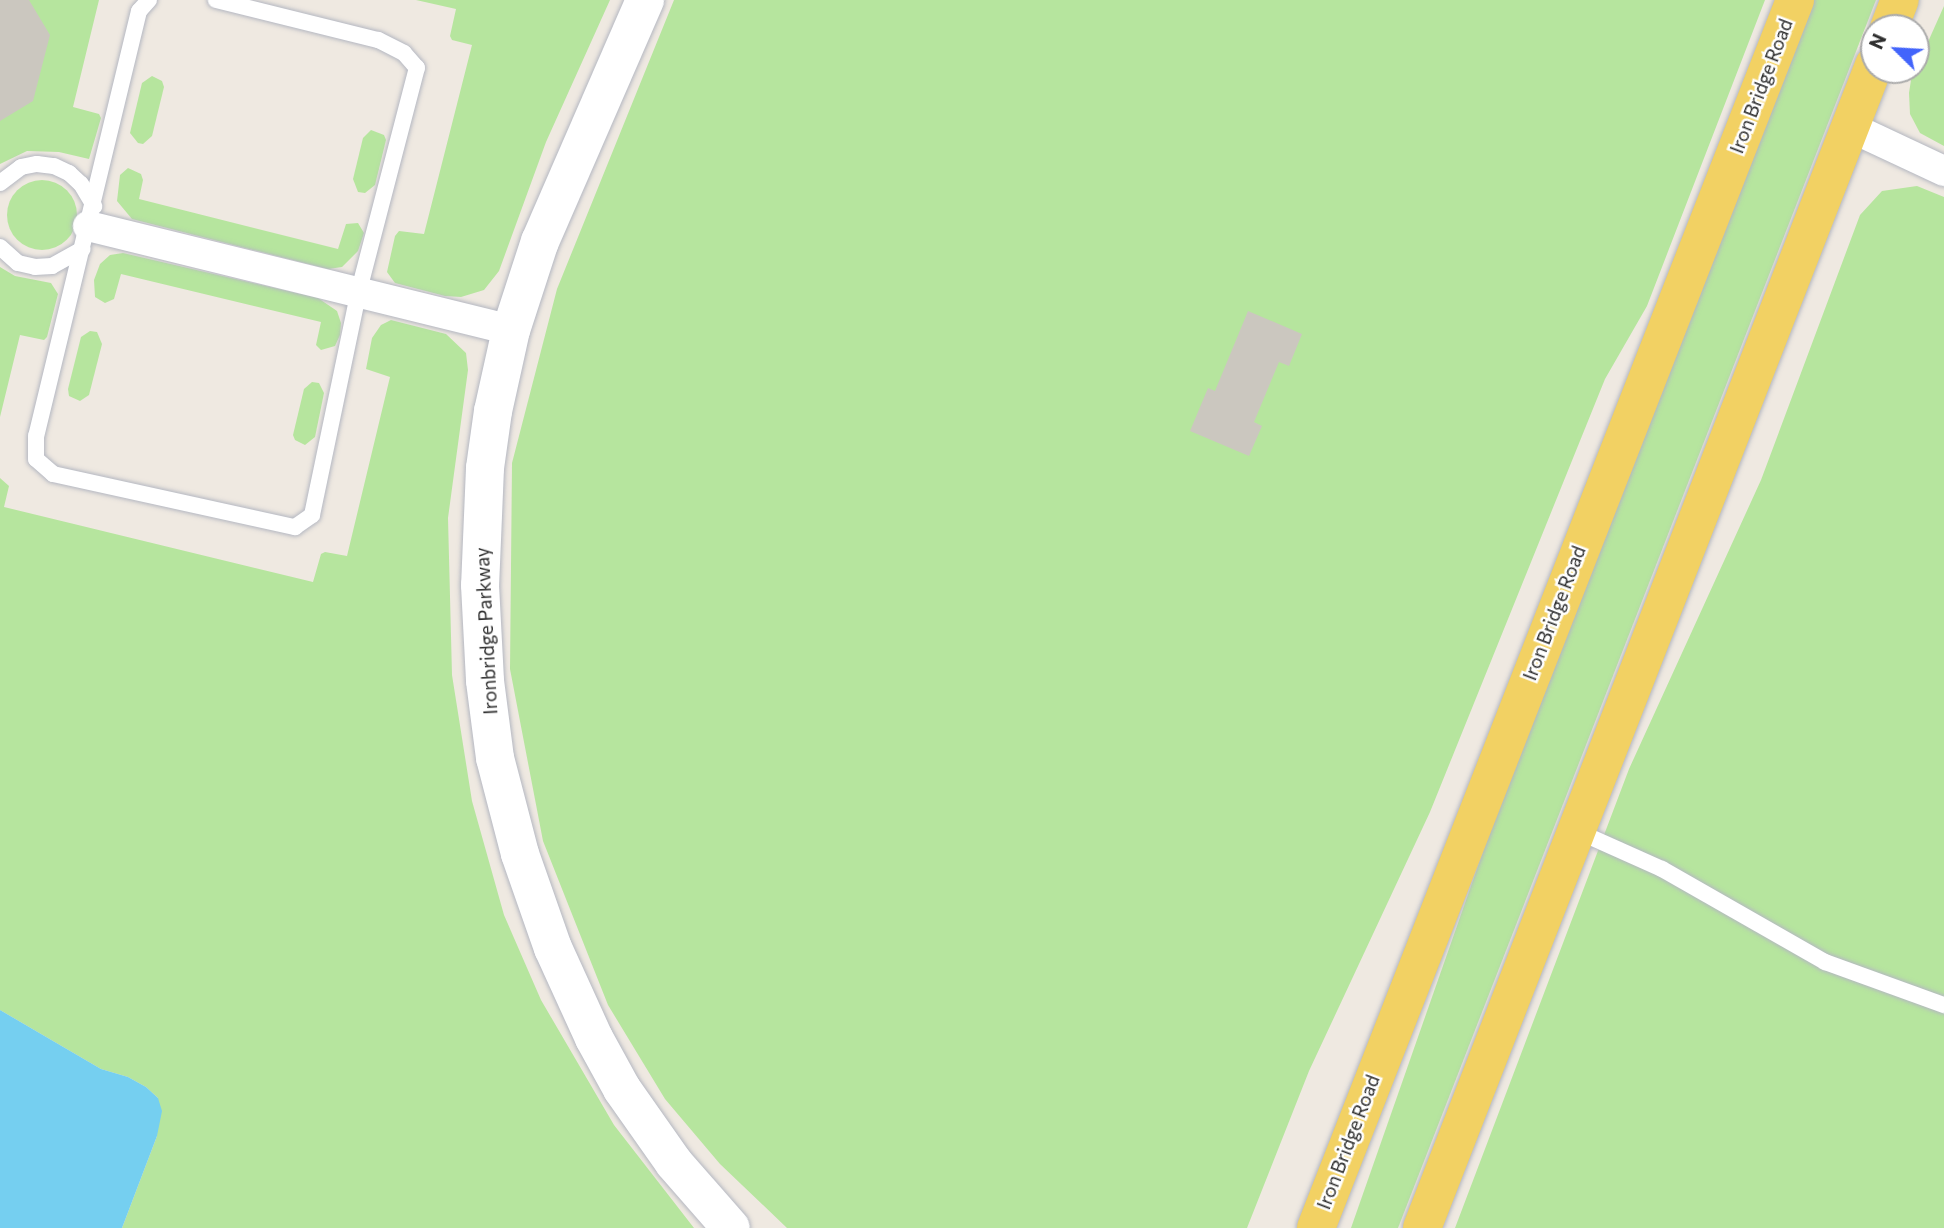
<!DOCTYPE html>
<style>
body{margin:0}
#map{position:relative;width:1944px;height:1228px;overflow:hidden;background:#efe9e1;font-family:Commissioner,sans-serif}
div>[style]{position:absolute}
[style*='--x']{left:calc(var(--x)*1px);top:calc(var(--y)*1px);width:calc(var(--w)*1px);rotate:calc(var(--a)*1deg)}
.green>*{inset:0;background:#b6e59e}
.round{border-radius:50%}
.water>*{inset:0;background:#75cff0}
.building>*{inset:0;background:#cbc7bf}
.roads{filter:drop-shadow(0 0 2px #b4b7c1) drop-shadow(0 0 2px #b4b7c1)}
.service>*{height:16px;margin:-8px;padding:0 8px;transform-origin:8px;border-radius:8px;background:#fff}
.minor>*{height:30px;margin:-15px;padding:0 15px;transform-origin:15px;border-radius:15px;background:#fff}
.tertiary>*{height:38px;margin:-19px;padding:0 19px;transform-origin:19px;border-radius:19px;background:#fff}
.primary>*{height:38px;margin:-19px;padding:0 19px;transform-origin:19px;border-radius:19px;background:#f2d163}
span{translate:-50% -50%;white-space:nowrap;text-align:center;line-height:1.15;-webkit-text-stroke:5px #fff;paint-order:stroke}
.street-label{font-size:19px;color:#2e2e2e}
.north{position:absolute;left:1860px;top:14px;width:70px;height:70px;box-sizing:border-box;background:#fff;border:2px solid #ababab;border-radius:50%;rotate:294deg;font-size:19px;font-weight:700;line-height:28px;text-align:center;color:#2e2e2e}
.north::after{content:'';display:block;margin:auto;width:24px;height:32px;background:#4264fb;clip-path:polygon(50% 0,100% 100%,50% 72%,0 100%)}
</style>
<div id="map">
<div class="green">
<i style="clip-path:polygon(0 0,99px 0,73px 107px,99px 114px,101px 118px,89px 159px,59px 152px,27px 151px,0 164px)"></i>
<i style="clip-path:polygon(416px 0,610px 0,546px 142px,499px 271px,484px 290px,461px 297px,445px 296px,395px 283px,387px 272px,395px 236px,399px 231px,424px 234px,472px 45px,452px 40px,450px 36px,456px 9px)"></i>
<i style="clip-path:polygon(674px 0,1765px 0,1647px 306px,1605px 379px,1430px 812px,1309px 1071px,1247px 1228px,787px 1228px,720px 1164px,665px 1099px,608px 1005px,543px 841px,510px 669px,512px 463px,557px 289px)"></i>
<i style="clip-path:polygon(1810px 0,1876px 0,1398px 1228px,1351px 1228px,1491px 829px)"></i>
<i style="clip-path:polygon(1944px 6px,1944px 146px,1920px 133px,1910px 114px,1909px 93px,1911px 80px)"></i>
<i style="clip-path:polygon(152px 76px,162px 81px,164px 87px,152px 136px,143px 144px,138px 143px,130px 133px,142px 83px)"></i>
<i style="clip-path:polygon(371px 130px,384px 135px,386px 140px,375px 185px,365px 193px,358px 192px,353px 179px,363px 138px)"></i>
<i style="clip-path:polygon(128px 168px,141px 174px,143px 180px,139px 199px,338px 249px,346px 224px,358px 223px,364px 233px,358px 251px,342px 267px,328px 269px,132px 219px,117px 201px,120px 175px)"></i>
<i class="round" style="left:7px;top:180px;width:70px;height:70px"></i>
<i style="clip-path:polygon(1917px 186px,1944px 197px,1944px 1228px,1455px 1228px,1629px 769px,1761px 480px,1860px 215px,1882px 191px)"></i>
<i style="clip-path:polygon(123px 253px,318px 298px,337px 311px,341px 323px,340px 335px,335px 346px,321px 350px,316px 345px,321px 322px,121px 274px,114px 299px,105px 303px,95px 297px,94px 280px,100px 264px,110px 255px)"></i>
<i style="clip-path:polygon(0 267px,15px 276px,51px 283px,58px 294px,47px 337px,44px 340px,20px 335px,0 417px)"></i>
<i style="clip-path:polygon(391px 320px,446px 334px,466px 353px,468px 370px,448px 518px,452px 675px,472px 801px,504px 915px,541px 1000px,614px 1125px,694px 1228px,122px 1228px,157px 1136px,158px 1098px,146px 1087px,128px 1077px,101px 1069px,0 1010px,0 478px,9px 486px,4px 507px,313px 582px,321px 554px,325px 552px,347px 556px,390px 377px,366px 369px,372px 338px,381px 325px)"></i>
<i style="clip-path:polygon(90px 331px,97px 332px,102px 344px,89px 395px,80px 401px,69px 396px,68px 389px,81px 337px)"></i>
<i style="clip-path:polygon(312px 382px,319px 383px,324px 393px,315px 437px,305px 445px,295px 440px,293px 435px,304px 389px)"></i>
</div>
<div class="water">
<i style="clip-path:polygon(0 1010px,101px 1069px,128px 1077px,146px 1087px,158px 1098px,162px 1111px,157px 1136px,122px 1228px,0 1228px)"></i>
</div>
<div class="building">
<i style="clip-path:polygon(0 0,29px 0,50px 35px,33px 101px,0 121px)"></i>
<i style="clip-path:polygon(1248px 311px,1302px 334px,1289px 366px,1279px 362px,1254px 422px,1262px 426px,1249px 456px,1190px 431px,1208px 388px,1215px 391px)"></i>
</div>
<div class="roads">
<div class="service">
<i style="--x:149;--y:0;--w:15;--a:132"></i>
<i style="--x:139;--y:11;--w:437;--a:103.6"></i>
<i style="--x:36;--y:436;--w:23;--a:90"></i>
<i style="--x:36;--y:459;--w:23;--a:41"></i>
<i style="--x:53;--y:474;--w:248;--a:12.4"></i>
<i style="--x:295;--y:527;--w:21;--a:-35"></i>
<i style="--x:312;--y:515;--w:226;--a:-78.2"></i>
<i style="--x:358;--y:294;--w:234;--a:-75.4"></i>
<i style="--x:417;--y:68;--w:20;--a:-131"></i>
<i style="--x:404;--y:53;--w:29;--a:-153"></i>
<i style="--x:378;--y:40;--w:167;--a:-166.1"></i>
<i style="--x:0;--y:183;--w:26;--a:-37"></i>
<i style="--x:21;--y:167;--w:16;--a:-11"></i>
<i style="--x:37;--y:164;--w:17;--a:7"></i>
<i style="--x:54;--y:166;--w:17;--a:25"></i>
<i style="--x:69;--y:173;--w:16;--a:43"></i>
<i style="--x:81;--y:184;--w:26;--a:59"></i>
<i style="--x:0;--y:247;--w:24;--a:42"></i>
<i style="--x:18;--y:263;--w:17;--a:13"></i>
<i style="--x:35;--y:267;--w:17;--a:-3"></i>
<i style="--x:52;--y:266;--w:35;--a:-29"></i>
<i style="--x:1577;--y:831;--w:93;--a:24.1"></i>
<i style="--x:1662;--y:869;--w:188;--a:29.7"></i>
<i style="--x:1825;--y:962;--w:127;--a:19.9"></i>
</div>
<div class="minor">
<i style="--x:1850;--y:127;--w:104;--a:25.1"></i>
<i style="--x:88;--y:226;--w:436;--a:13.8"></i>
</div>
<div class="tertiary">
<i style="--x:645;--y:0;--w:263;--a:113.5"></i>
<i style="--x:540;--y:241;--w:94;--a:108"></i>
<i style="--x:511;--y:330;--w:83;--a:102.5"></i>
<i style="--x:493;--y:411;--w:58;--a:98"></i>
<i style="--x:485;--y:468;--w:117;--a:92.4"></i>
<i style="--x:480;--y:585;--w:96;--a:87"></i>
<i style="--x:485;--y:681;--w:78;--a:82.6"></i>
<i style="--x:495;--y:758;--w:99;--a:75.4"></i>
<i style="--x:520;--y:854;--w:100;--a:70.7"></i>
<i style="--x:553;--y:948;--w:99;--a:65.5"></i>
<i style="--x:594;--y:1038;--w:58;--a:61.2"></i>
<i style="--x:622;--y:1089;--w:90;--a:54.9"></i>
<i style="--x:674;--y:1163;--w:86;--a:48.8"></i>
</div>
<div class="primary">
<i style="--x:1889;--y:28;--w:30;--a:-69"></i>
<i style="--x:1316;--y:1228;--w:1318;--a:-68.69"></i>
<i style="--x:1422;--y:1228;--w:1248;--a:-68.76"></i>
</div>
</div>
<div class="street-label">
<span style="left:1761px;top:86px;rotate:-69deg">Iron Bridge Road</span>
<span style="left:1554px;top:613px;rotate:-69deg">Iron Bridge Road</span>
<span style="left:486px;top:631px;rotate:-93deg">Ironbridge Parkway</span>
<span style="left:1348px;top:1142px;rotate:-69deg">Iron Bridge Road</span>
</div>
<div class="north">N</div>
</div>
